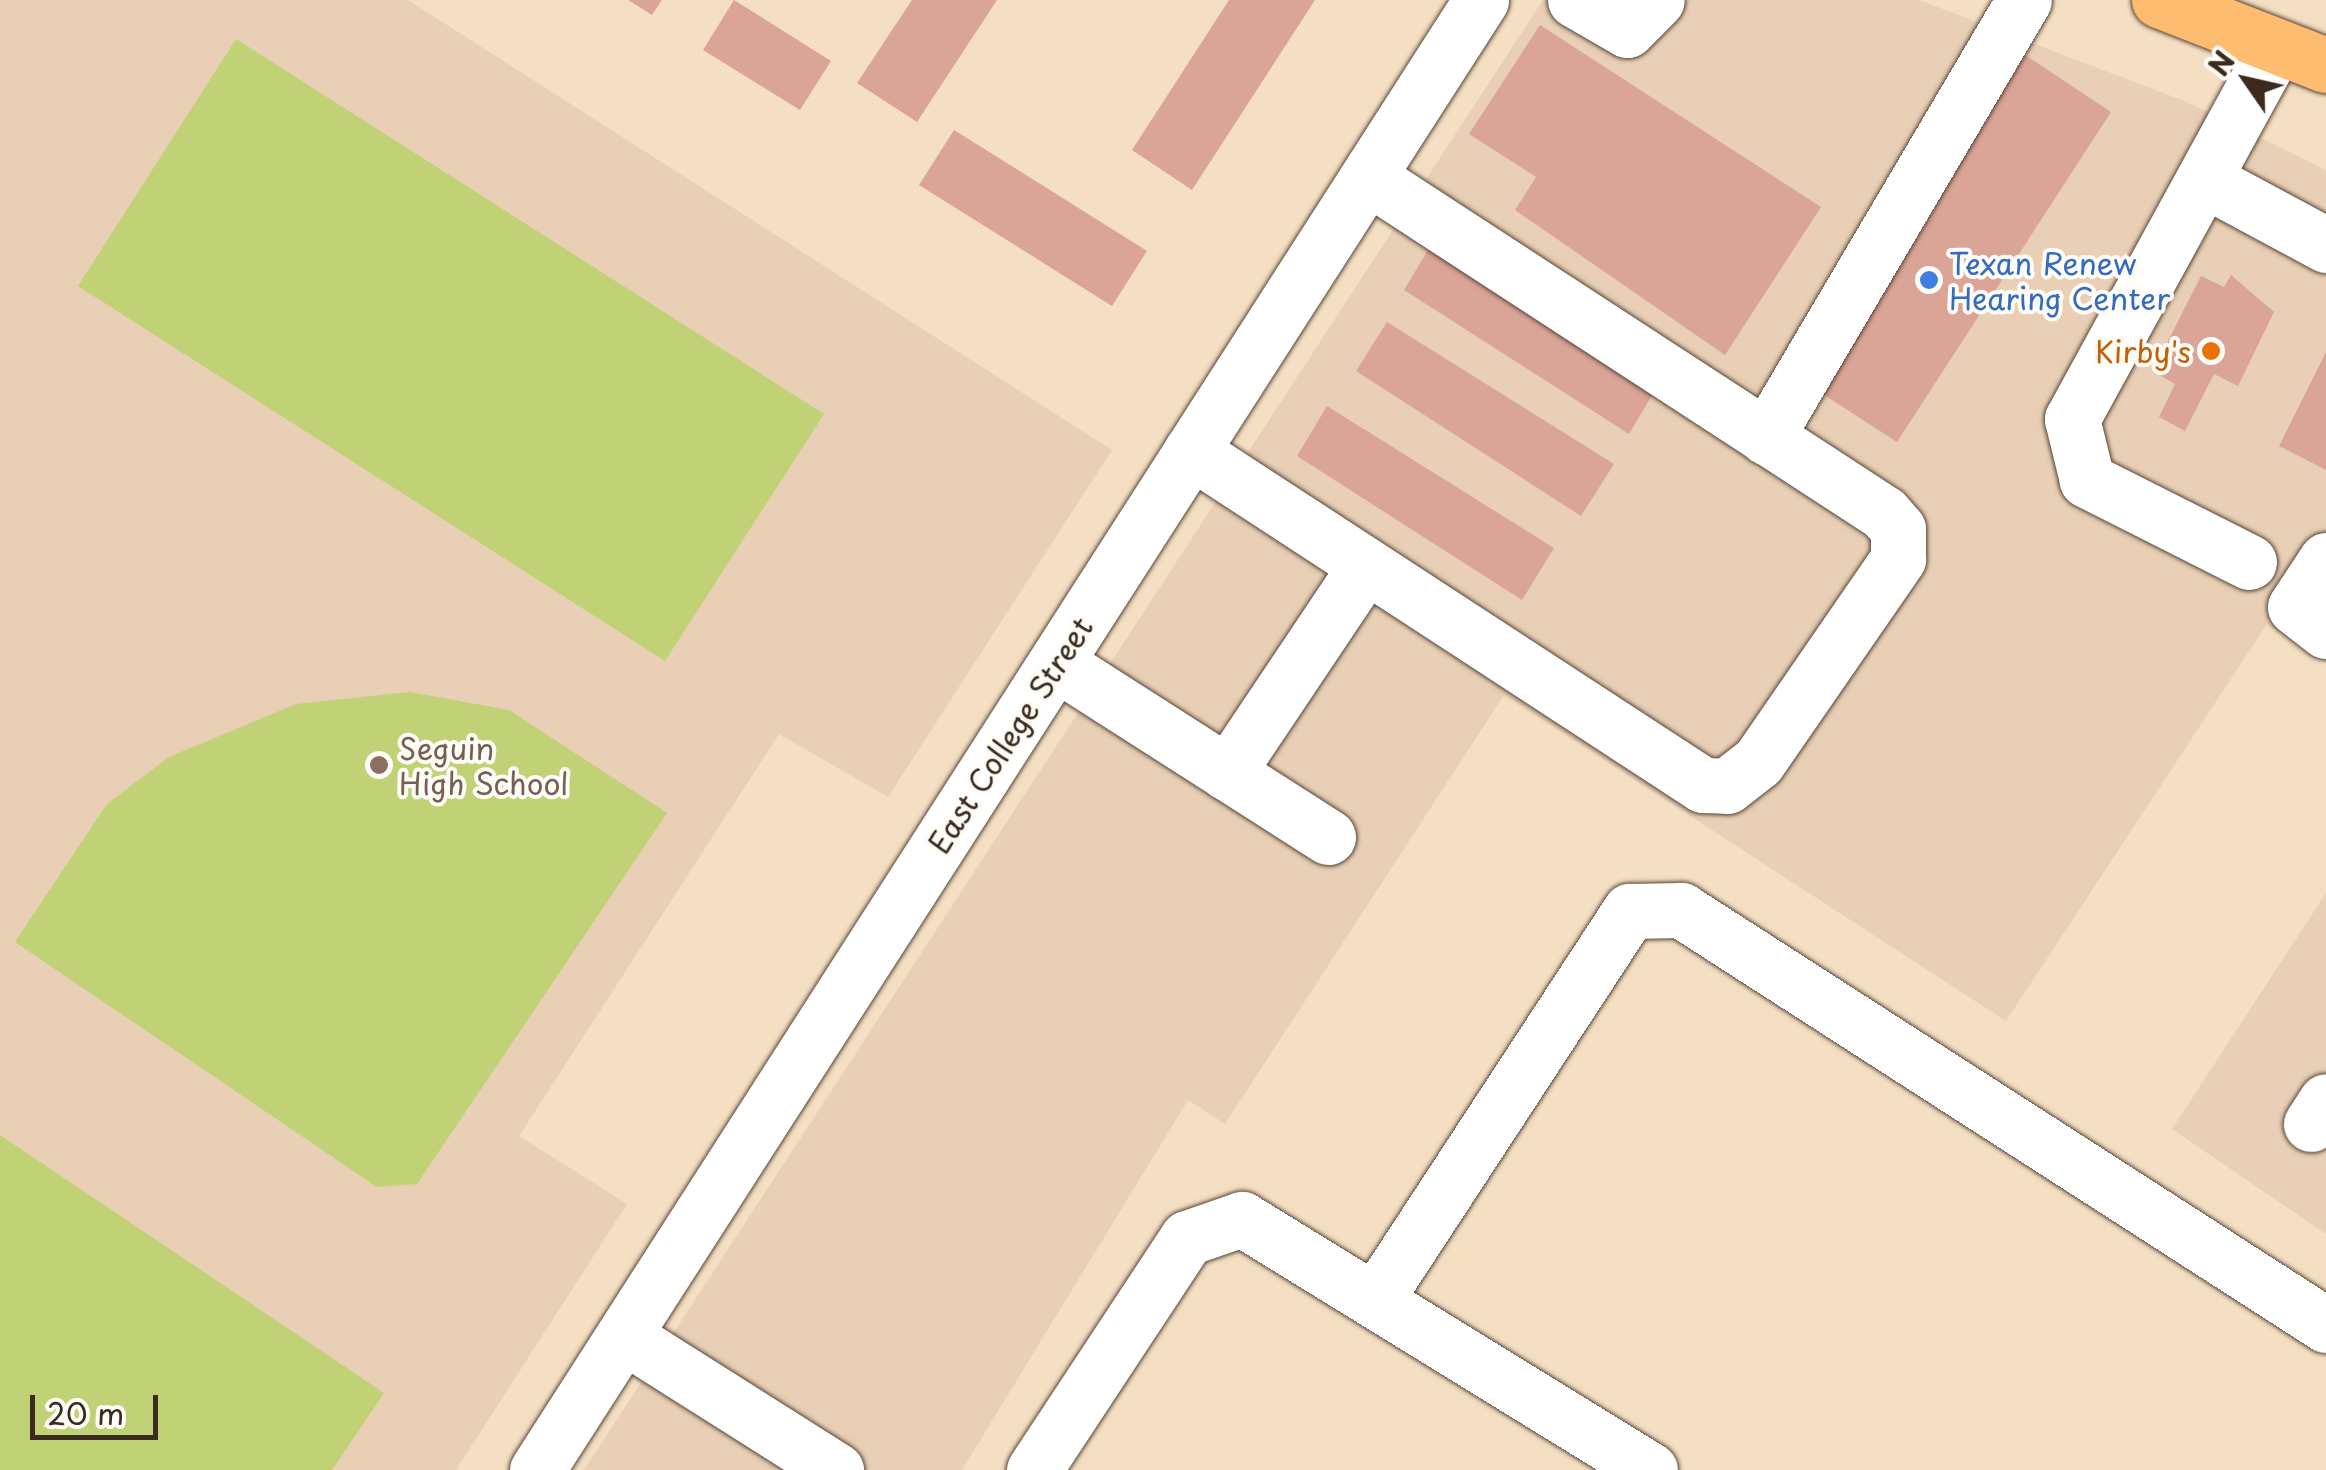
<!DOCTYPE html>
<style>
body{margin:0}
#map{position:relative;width:2326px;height:1470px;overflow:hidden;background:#f4dfc3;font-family:"Playpen Sans",sans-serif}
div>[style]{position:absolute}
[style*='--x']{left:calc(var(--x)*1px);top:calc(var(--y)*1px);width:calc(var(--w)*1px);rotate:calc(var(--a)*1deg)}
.built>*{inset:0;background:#e8cfb5}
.green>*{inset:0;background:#c0d275}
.building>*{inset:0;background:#daa497}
.roads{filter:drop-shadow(0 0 2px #574537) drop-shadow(0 0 2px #574537)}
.minor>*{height:55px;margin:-27.5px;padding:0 27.5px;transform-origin:27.5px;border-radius:27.5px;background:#fff}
.major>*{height:55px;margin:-27.5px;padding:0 27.5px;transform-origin:27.5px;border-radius:27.5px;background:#fdbc6f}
.dots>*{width:28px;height:28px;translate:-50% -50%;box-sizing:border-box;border:5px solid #fdfcf7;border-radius:50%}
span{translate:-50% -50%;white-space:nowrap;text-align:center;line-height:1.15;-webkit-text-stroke:8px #fdfcf7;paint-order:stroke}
.shop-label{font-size:30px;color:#366cbe}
.left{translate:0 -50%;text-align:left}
.food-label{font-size:30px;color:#c56008}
.right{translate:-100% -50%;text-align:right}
.street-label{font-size:30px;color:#3b2a1e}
.education-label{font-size:30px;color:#785e54}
.north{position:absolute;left:2196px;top:30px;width:100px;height:100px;-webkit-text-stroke:8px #fdfcf7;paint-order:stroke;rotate:304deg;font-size:28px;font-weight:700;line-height:40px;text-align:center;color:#3b2a1e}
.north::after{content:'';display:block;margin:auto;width:35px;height:45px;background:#3b2a1e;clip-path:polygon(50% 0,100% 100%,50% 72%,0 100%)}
.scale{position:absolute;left:30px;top:1395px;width:128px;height:45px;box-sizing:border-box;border:5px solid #3b2a1e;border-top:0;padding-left:12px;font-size:30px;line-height:35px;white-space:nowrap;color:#3b2a1e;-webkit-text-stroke:8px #fdfcf7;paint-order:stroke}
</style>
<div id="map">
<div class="built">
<i style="clip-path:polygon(0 0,408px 0,1112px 450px,888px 797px,779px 734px,519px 1136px,627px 1204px,456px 1470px,0 1470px)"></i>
<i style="clip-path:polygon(1543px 0,1919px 0,2187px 102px,2326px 170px,2326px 662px,2267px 624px,2006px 1021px,1504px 695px,1225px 1124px,1188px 1100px,962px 1470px,584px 1470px)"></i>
<i style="clip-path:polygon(2326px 893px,2326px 1234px,2172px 1129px)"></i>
</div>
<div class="green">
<i style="clip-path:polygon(236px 39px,824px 414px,665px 661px,78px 286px)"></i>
<i style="clip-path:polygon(410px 692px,509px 710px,667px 813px,417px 1184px,377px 1187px,15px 942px,107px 804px,169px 757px,296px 704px)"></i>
<i style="clip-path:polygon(0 1135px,384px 1393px,332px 1470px,0 1470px)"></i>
</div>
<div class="building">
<i style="clip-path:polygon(628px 0,662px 0,652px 15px)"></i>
<i style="clip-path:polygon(734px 0,831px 61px,800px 110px,703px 50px)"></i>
<i style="clip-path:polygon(912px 0,997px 0,917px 122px,857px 83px)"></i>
<i style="clip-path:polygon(1229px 0,1315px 0,1192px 190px,1132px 150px)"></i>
<i style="clip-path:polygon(1540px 25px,1821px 207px,1725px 355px,1515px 210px,1536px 177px,1469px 134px)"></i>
<i style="clip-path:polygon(2019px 51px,2111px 112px,1897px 442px,1804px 382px)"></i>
<i style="clip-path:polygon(954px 130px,1147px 251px,1112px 306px,919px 185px)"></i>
<i style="clip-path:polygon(1434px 240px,1660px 382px,1629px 434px,1404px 290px)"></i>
<i style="clip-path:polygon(2231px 275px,2274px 312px,2238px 386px,2214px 374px,2185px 431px,2159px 417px,2175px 384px,2161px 376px,2172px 353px,2164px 349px,2201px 276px,2224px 287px)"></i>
<i style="clip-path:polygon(1387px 322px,1614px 464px,1581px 516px,1356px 371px)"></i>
<i style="clip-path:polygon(2326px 352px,2326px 470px,2279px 446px)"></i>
<i style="clip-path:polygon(1327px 406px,1554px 548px,1522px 600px,1297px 456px)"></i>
</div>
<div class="roads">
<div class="minor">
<i style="--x:1575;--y:0;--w:60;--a:30"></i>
<i style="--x:1627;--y:30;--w:42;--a:-45"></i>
<i style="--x:2209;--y:182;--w:133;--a:28.3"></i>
<i style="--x:1766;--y:437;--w:507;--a:-59.44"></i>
<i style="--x:1191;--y:451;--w:611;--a:33.12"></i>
<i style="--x:1703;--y:785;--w:24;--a:2"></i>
<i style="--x:1727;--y:786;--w:39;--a:-38"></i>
<i style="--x:1758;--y:762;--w:247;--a:-55.4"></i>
<i style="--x:1898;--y:559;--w:30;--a:-90"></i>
<i style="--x:1898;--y:529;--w:21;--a:-131"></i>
<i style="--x:1884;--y:513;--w:616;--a:-146.93"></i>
<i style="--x:2326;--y:560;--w:56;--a:123.4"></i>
<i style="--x:2295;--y:607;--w:39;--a:38"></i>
<i style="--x:2249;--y:562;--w:182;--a:-153.2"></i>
<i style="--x:2087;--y:480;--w:63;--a:-103.8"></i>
<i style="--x:2072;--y:419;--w:425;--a:-61.3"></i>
<i style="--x:1056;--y:663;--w:323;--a:32.6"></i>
<i style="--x:1227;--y:773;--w:250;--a:-56.2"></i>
<i style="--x:2311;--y:1124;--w:27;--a:-57"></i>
<i style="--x:1375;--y:1300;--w:465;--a:-56.8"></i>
<i style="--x:1630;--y:911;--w:51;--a:-1.1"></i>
<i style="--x:1681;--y:910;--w:767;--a:32.76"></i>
<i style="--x:624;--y:1336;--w:251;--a:32.3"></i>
<i style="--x:537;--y:1470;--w:1747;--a:-57.29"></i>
<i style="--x:1034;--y:1470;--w:278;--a:-56.6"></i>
<i style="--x:1187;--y:1238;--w:58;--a:-19.1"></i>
<i style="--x:1242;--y:1219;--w:479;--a:31.6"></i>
</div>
<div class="major">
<i style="--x:2159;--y:0;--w:179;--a:21.3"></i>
</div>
</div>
<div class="dots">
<i style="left:1929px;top:280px;background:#3f7fe0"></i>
<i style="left:2211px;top:351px;background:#e8710a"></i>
<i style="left:379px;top:765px;background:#8d6e63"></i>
</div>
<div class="shop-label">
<span class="left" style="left:1949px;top:280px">Texan Renew<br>Hearing Center</span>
</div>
<div class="food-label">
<span class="right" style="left:2191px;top:351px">Kirby's</span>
</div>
<div class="street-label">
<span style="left:1010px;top:735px;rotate:-57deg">East College Street</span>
</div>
<div class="education-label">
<span class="left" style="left:399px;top:765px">Seguin<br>High School</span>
</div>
<div class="north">N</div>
<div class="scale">20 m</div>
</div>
